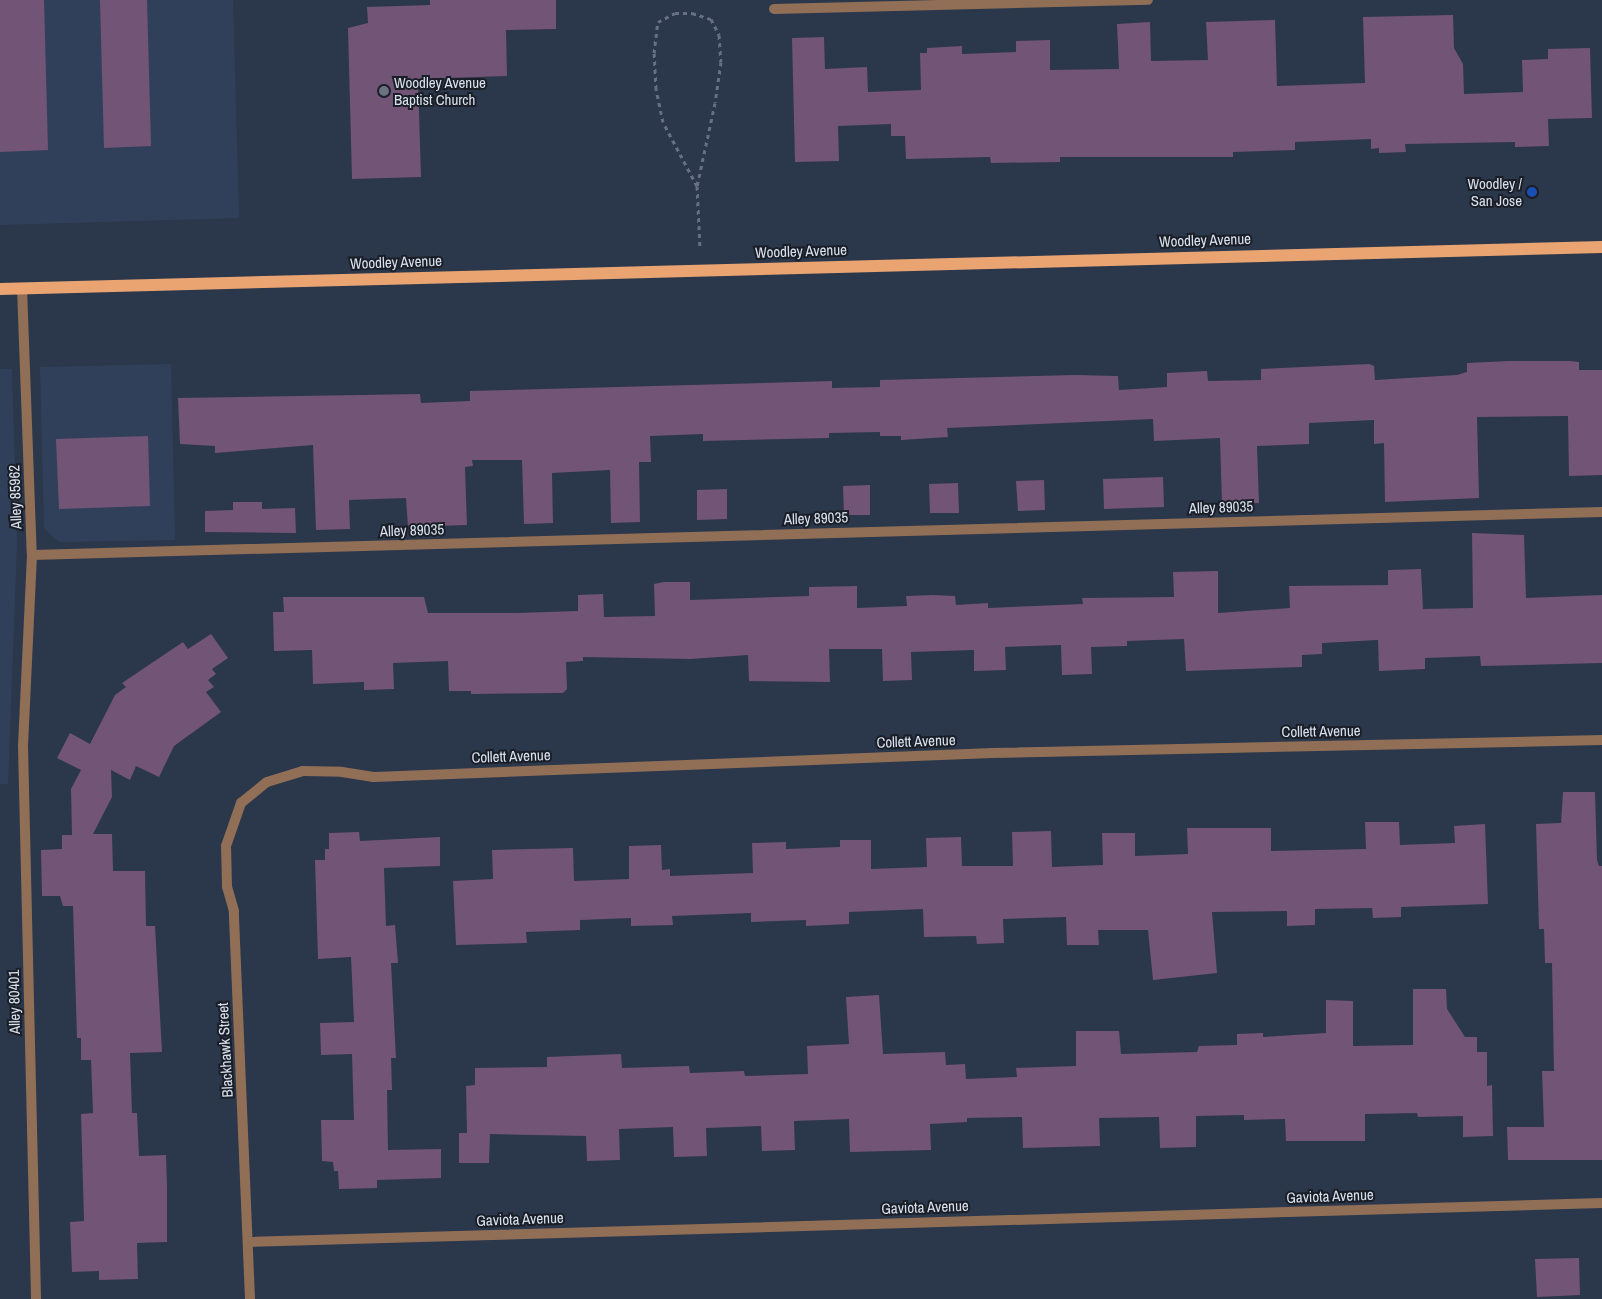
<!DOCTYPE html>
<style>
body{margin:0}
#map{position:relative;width:1602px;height:1299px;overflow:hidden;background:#2b374b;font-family:"Archivo Narrow",sans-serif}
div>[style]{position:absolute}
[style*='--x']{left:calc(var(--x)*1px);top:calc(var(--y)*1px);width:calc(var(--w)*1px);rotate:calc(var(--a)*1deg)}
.built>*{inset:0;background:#31405a}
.building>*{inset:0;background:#725476}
.path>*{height:3px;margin-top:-1.5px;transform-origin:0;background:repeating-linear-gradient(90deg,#667082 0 4px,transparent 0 8px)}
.lane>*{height:10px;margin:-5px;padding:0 5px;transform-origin:5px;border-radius:5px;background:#906f56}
.street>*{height:10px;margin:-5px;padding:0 5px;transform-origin:5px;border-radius:5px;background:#906f56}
.primary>*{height:12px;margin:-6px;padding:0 6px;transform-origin:6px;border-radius:6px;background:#e9a472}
.dots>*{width:14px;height:14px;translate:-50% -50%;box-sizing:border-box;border:2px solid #191e27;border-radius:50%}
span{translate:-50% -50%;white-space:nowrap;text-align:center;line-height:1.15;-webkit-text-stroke:4px #191e27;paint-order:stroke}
.poi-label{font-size:15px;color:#dae1ee}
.left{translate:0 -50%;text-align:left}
.right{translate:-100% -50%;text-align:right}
.street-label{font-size:15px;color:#dae1ee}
</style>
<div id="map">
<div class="built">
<i style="clip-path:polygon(0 0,233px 0,239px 218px,0 225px)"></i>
<i style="clip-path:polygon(171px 364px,175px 540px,59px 542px,44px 528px,40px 367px)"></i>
<i style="clip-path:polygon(0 369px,12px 369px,17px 544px,8px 784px,0 784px)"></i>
</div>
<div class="building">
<i style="clip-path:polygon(0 0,44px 0,48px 150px,0 152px)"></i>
<i style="clip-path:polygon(100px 0,147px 0,151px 146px,104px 148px)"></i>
<i style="clip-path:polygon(430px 0,556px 0,556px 29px,506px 30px,507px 76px,418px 79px,421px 177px,352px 179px,348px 28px,368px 23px,367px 7px,430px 5px)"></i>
<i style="clip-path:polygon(1453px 15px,1454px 48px,1463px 64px,1464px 94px,1523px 92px,1522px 60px,1548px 59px,1548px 49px,1590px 48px,1592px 118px,1548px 119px,1549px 146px,1515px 147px,1515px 142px,1405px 144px,1406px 152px,1379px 153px,1379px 148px,1371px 149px,1371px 139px,1295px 142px,1295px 150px,1233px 152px,1233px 157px,1060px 157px,1060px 162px,991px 163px,990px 157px,906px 159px,905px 136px,891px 136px,891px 124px,838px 126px,839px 161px,795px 162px,792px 38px,824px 37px,825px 69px,867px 67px,868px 92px,921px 90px,920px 53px,927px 53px,927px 48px,962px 46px,962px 54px,1016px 52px,1016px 41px,1050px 40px,1050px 70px,1119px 69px,1117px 24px,1150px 22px,1151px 61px,1208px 60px,1206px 22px,1275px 20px,1277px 86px,1365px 83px,1363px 17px)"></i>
<i style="clip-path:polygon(1509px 361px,1570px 361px,1579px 362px,1579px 370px,1602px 370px,1602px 475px,1569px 476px,1568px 416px,1477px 417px,1479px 498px,1385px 502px,1384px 443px,1374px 444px,1374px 420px,1309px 423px,1309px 444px,1257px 446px,1259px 503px,1222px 504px,1220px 438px,1154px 441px,1153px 419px,947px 428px,948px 437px,901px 440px,901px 436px,880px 436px,880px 432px,829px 433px,829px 438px,703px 441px,703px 434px,650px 436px,651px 462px,639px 462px,640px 522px,611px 523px,610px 470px,552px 473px,553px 523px,524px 524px,522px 460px,472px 460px,473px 466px,465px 467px,467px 525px,408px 527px,406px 498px,349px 500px,350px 529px,316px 530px,313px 445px,215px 453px,215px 446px,180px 444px,178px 398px,420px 394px,421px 403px,470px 401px,470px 391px,832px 381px,832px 388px,880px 387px,880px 380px,1075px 375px,1118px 376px,1119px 390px,1167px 387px,1167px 373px,1207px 371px,1208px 381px,1261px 380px,1261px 369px,1369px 364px,1374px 366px,1375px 380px,1457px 375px,1467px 372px,1467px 363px)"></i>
<i style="clip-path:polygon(148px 436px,150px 506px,59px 509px,56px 439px)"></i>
<i style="clip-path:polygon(1163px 477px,1164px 507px,1104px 509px,1103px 479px)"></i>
<i style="clip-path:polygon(1044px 480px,1045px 510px,1018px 511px,1016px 481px)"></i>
<i style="clip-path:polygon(958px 483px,959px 513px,930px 513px,929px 484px)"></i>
<i style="clip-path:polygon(870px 485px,870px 515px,844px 515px,843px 486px)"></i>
<i style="clip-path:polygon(727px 489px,727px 519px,697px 520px,697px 490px)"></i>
<i style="clip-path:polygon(233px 502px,262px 502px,262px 509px,295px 508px,296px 533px,205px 532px,205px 511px,233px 510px)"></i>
<i style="clip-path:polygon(1472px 533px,1524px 535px,1526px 598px,1602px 595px,1602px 663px,1481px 666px,1480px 656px,1425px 658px,1425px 669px,1379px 671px,1378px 640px,1322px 643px,1322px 654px,1302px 655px,1302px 667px,1186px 671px,1184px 639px,1127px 641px,1127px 646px,1091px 647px,1092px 674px,1062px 675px,1061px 645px,1005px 647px,1006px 670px,974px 671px,974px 650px,911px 652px,912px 680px,883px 681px,882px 649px,829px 649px,830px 682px,749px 681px,748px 655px,690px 659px,583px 657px,583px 661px,566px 662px,567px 689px,563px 693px,471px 694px,471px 691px,449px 691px,448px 661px,393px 663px,394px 689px,364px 690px,364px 682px,313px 684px,312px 650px,274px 651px,273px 612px,284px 612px,283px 597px,424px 597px,428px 613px,516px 613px,578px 611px,578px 595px,603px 594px,604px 617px,655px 616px,654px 584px,664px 582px,690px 582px,690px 600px,809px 596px,809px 587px,857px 586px,857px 608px,907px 606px,906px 596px,933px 595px,955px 596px,956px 605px,988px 603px,988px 608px,1083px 604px,1082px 598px,1174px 597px,1173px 572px,1218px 571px,1218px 613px,1290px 608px,1289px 586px,1388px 585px,1388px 570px,1421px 569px,1423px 609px,1473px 608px)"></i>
<i style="clip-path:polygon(211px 634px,228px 658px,212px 669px,216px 674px,208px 680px,214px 687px,206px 692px,221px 712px,174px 746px,159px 777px,136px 766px,130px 780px,111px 770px,112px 797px,93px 834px,112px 834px,113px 871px,145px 871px,146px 926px,155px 926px,162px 1052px,130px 1053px,132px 1113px,137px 1113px,139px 1156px,166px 1155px,167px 1187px,167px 1242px,137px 1243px,138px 1279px,99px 1280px,99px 1271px,72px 1272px,70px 1222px,84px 1221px,81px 1114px,93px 1113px,91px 1060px,81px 1060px,81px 1038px,77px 1038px,73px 906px,63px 906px,60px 896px,42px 896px,41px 850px,62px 849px,62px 835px,72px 835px,71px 789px,81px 770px,57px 758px,70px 733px,90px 744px,115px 695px,126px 687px,122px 683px,183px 642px,188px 649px)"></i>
<i style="clip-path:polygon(1563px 792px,1595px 792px,1597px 860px,1599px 866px,1602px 866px,1602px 1160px,1508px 1160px,1507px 1127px,1544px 1127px,1542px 1071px,1554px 1071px,1552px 963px,1545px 963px,1544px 929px,1539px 929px,1536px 824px,1561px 823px)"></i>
<i style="clip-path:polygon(1365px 822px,1399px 822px,1400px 845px,1455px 843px,1454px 826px,1485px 824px,1488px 904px,1401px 907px,1401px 917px,1373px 918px,1372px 908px,1315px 909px,1315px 925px,1287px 926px,1287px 911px,1212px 912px,1217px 973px,1153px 980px,1148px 930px,1098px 930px,1099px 945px,1067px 945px,1066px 917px,1003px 919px,1004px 943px,977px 944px,976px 936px,924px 937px,923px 909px,849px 912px,849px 924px,806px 926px,806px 920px,751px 922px,751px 913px,672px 916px,673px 925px,631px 926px,631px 918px,580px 920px,580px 930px,526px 932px,527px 943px,456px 945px,453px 881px,493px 879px,492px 850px,573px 848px,574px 881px,629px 879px,629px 846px,661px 845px,662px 870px,670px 869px,670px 876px,753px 873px,752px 843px,786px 842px,786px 849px,840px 847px,840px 840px,871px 840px,871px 869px,927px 867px,926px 838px,961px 837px,962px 866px,1013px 866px,1012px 832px,1051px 831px,1052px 867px,1103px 865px,1102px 833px,1135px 833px,1135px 856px,1188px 854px,1187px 828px,1271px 828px,1271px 851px,1366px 849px)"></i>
<i style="clip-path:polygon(359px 832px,360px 841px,440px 837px,440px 866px,384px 868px,386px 926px,395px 925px,398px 963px,391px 963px,396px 1058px,391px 1058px,392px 1090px,387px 1090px,388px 1150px,441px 1149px,441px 1178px,377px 1180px,377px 1188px,339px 1189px,338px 1171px,334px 1171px,333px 1162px,322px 1161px,321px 1120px,354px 1120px,352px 1054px,321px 1055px,320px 1023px,354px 1022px,351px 957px,318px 959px,315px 860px,325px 860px,325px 849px,329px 849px,329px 833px)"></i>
<i style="clip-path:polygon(1413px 989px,1446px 989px,1447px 1009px,1465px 1037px,1477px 1037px,1477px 1052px,1487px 1052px,1487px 1086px,1492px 1085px,1493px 1136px,1463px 1137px,1463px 1116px,1418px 1117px,1417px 1113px,1365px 1114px,1365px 1141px,1286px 1141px,1285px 1119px,1244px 1120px,1244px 1115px,1196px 1116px,1196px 1147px,1160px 1148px,1159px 1117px,1099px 1118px,1100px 1146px,1023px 1148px,1022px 1117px,967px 1118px,967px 1122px,930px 1124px,931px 1150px,850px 1152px,849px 1119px,794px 1121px,795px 1150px,762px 1151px,761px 1126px,706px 1128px,707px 1156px,674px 1157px,673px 1127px,619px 1129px,620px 1160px,587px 1161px,586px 1136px,490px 1134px,489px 1163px,459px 1163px,459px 1133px,467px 1133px,466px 1086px,475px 1085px,475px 1068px,547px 1067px,547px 1057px,621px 1054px,622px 1068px,689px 1066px,690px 1073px,744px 1071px,745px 1076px,808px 1074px,807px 1046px,849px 1044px,846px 997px,879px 995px,883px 1054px,945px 1052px,946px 1065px,965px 1064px,966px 1079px,1017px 1077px,1016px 1068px,1076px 1066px,1076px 1031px,1119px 1031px,1121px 1054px,1197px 1052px,1199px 1046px,1237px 1045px,1237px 1034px,1263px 1033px,1263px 1037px,1326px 1033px,1326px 1000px,1353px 1001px,1353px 1046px,1413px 1045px)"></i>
<i style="clip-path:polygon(1579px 1258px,1580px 1295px,1537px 1297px,1535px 1259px)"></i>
</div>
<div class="path">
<i style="--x:697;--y:186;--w:72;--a:-118"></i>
<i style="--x:663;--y:122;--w:34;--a:-102"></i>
<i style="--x:656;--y:89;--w:36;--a:-93"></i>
<i style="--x:654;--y:53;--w:31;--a:-83"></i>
<i style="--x:658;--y:22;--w:19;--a:-28"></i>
<i style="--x:675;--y:13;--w:17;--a:0"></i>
<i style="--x:692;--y:13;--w:20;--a:18"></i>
<i style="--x:711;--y:19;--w:18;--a:63"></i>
<i style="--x:719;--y:35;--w:27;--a:86"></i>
<i style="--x:721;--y:62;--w:41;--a:98.3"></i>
<i style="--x:715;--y:103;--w:85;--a:102.2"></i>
<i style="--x:697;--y:186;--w:61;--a:87.2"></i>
</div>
<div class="lane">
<i style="--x:774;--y:9;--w:374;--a:-1.4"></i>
<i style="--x:22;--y:288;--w:267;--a:87.9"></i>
<i style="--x:32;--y:555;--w:191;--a:92.7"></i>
<i style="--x:23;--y:746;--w:553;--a:88.65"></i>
<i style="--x:32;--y:555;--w:1571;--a:-1.57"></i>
</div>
<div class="street">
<i style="--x:249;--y:1242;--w:1354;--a:-1.65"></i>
<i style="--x:250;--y:1299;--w:388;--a:-92.4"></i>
<i style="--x:234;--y:911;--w:26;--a:-106"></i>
<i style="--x:227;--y:886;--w:40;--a:-91.4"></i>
<i style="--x:226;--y:846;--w:46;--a:-70.8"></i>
<i style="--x:241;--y:803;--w:33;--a:-39"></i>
<i style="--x:267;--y:782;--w:38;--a:-17"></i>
<i style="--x:303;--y:771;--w:39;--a:1"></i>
<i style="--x:342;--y:772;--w:32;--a:9"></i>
<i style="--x:374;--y:777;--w:619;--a:-2.22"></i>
<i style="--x:993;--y:753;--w:609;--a:-1.22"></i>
</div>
<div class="primary">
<i style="--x:0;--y:289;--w:1603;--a:-1.5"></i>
</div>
<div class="dots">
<i style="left:384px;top:91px;background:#6b7280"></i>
<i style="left:1532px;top:192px;background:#1a4fb4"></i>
</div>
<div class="poi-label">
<span class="left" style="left:394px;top:91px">Woodley Avenue<br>Baptist Church</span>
<span class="right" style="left:1522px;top:192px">Woodley /<br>San Jose</span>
</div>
<div class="street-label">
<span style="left:1205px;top:240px;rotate:-2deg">Woodley Avenue</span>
<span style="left:801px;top:251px;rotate:-2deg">Woodley Avenue</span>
<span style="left:396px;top:262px;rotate:-2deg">Woodley Avenue</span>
<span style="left:15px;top:497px;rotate:-92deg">Alley 85962</span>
<span style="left:1221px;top:507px;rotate:-2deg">Alley 89035</span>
<span style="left:816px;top:518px;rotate:-2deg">Alley 89035</span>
<span style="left:412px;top:530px;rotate:-2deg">Alley 89035</span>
<span style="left:1321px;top:731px;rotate:-1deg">Collett Avenue</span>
<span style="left:916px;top:741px;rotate:-2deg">Collett Avenue</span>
<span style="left:511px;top:756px;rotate:-2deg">Collett Avenue</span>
<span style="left:14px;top:1002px;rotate:-91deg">Alley 80401</span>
<span style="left:225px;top:1050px;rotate:-93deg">Blackhawk Street</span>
<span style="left:1330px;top:1196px;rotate:-2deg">Gaviota Avenue</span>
<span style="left:925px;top:1207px;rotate:-2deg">Gaviota Avenue</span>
<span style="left:520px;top:1219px;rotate:-2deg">Gaviota Avenue</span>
</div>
</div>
